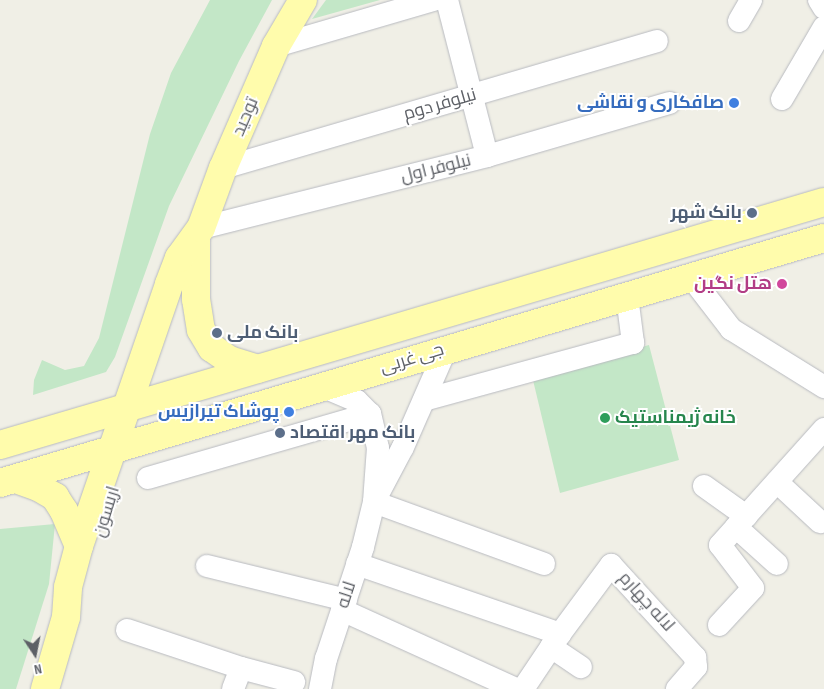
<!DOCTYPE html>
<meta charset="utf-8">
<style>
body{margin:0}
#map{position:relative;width:824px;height:689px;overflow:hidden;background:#f0efe6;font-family:"Sofia Sans Condensed",Cairo,sans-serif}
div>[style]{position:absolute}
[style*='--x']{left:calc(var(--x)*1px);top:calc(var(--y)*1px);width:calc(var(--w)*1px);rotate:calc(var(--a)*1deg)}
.green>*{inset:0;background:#c3e7c7}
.roads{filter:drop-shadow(0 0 1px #b8bac0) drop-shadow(0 0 1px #b8bac0)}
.minor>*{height:22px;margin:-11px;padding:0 11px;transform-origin:11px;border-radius:11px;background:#fff}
.major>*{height:28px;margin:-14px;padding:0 14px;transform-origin:14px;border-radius:14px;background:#fffcac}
.dots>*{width:14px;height:14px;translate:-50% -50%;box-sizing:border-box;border:2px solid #fff;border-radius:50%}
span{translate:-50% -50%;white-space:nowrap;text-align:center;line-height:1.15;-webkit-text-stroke:4px #fff;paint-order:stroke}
.shop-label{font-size:18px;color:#366cbe;font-weight:700}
.right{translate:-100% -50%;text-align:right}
.street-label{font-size:18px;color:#5d6066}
.service-label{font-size:18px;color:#4e5e75;font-weight:700}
.left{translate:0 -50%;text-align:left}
.hotel-label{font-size:18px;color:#b23c85;font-weight:700}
.leisure-label{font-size:18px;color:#27864d;font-weight:700}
.north{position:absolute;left:10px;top:629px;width:50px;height:50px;-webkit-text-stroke:4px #fff;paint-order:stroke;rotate:169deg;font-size:14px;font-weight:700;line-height:20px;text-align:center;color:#5d6066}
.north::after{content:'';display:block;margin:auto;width:18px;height:22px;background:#5d6066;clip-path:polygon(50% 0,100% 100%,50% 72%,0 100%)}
</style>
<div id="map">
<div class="green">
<i style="clip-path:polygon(210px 0,272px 0,239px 61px,169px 206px,115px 357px,106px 372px,33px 395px,34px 380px,42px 360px,65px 370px,84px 366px,99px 338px,150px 134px,171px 73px)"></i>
<i style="clip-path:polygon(326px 0,380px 0,312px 19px)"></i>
<i style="clip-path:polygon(649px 345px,679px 460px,560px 493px,532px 376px)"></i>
<i style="clip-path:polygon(55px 524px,49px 584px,16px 689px,0 689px,0 529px)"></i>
</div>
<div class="roads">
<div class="minor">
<i style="--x:447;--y:0;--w:161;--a:75.6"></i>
<i style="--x:819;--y:0;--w:9;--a:58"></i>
<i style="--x:739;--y:21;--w:24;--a:-60"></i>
<i style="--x:276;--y:46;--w:164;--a:-16.3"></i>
<i style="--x:782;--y:99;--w:83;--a:-59.7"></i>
<i style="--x:223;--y:168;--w:452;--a:-16.3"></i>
<i style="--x:201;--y:228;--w:295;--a:-14.1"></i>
<i style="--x:487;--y:156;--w:190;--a:-16.2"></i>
<i style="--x:691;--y:277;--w:66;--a:52.4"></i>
<i style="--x:731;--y:329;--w:110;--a:31.9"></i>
<i style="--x:424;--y:400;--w:217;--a:-15.3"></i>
<i style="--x:633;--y:343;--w:47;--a:-97.3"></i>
<i style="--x:148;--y:478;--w:231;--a:-16.1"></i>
<i style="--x:777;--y:482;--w:59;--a:42.9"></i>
<i style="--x:704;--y:486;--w:52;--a:35.5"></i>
<i style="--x:378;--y:494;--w:53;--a:-62"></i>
<i style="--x:403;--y:447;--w:107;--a:-66.3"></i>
<i style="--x:374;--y:502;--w:181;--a:20"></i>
<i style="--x:736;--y:527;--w:55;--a:42.1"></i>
<i style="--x:357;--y:564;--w:215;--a:19"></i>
<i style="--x:207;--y:566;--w:143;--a:13.7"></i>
<i style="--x:342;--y:610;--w:191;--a:24.4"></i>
<i style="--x:719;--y:625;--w:50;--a:-47.4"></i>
<i style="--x:753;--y:588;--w:54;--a:-127.5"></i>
<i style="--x:720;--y:545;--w:156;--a:-48.1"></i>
<i style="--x:127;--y:630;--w:120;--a:18.4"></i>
<i style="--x:241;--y:668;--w:55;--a:14.8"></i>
<i style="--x:551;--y:647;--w:36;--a:34"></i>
<i style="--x:233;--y:689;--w:22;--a:-69"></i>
<i style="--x:320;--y:689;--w:31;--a:-79"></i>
<i style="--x:326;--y:659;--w:118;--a:-71.7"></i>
<i style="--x:363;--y:547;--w:46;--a:-76.3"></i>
<i style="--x:374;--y:502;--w:54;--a:-85.8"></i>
<i style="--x:378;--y:448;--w:35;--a:-103"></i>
<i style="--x:370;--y:414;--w:18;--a:-135"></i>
<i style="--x:357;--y:401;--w:39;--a:-157"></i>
<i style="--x:523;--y:689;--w:66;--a:-56.1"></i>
<i style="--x:560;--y:634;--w:86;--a:-53.5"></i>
<i style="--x:611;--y:565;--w:125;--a:47.6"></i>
<i style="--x:695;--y:657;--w:10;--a:84"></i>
<i style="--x:696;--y:667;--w:29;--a:131"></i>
</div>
<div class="major">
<i style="--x:196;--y:237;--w:62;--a:90"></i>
<i style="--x:196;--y:299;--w:31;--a:81"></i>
<i style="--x:201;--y:330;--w:21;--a:59"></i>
<i style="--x:212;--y:348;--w:21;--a:35"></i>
<i style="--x:229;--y:360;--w:30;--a:17"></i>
<i style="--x:0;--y:445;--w:859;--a:-16.43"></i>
<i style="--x:16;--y:479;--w:23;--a:20"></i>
<i style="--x:38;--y:487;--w:20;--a:30"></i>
<i style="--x:55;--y:497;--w:17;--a:57"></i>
<i style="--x:64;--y:511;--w:38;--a:67"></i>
<i style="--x:0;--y:483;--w:860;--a:-16.56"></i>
<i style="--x:45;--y:689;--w:75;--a:-73.7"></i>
<i style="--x:66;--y:617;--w:30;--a:-86"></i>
<i style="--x:68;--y:587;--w:42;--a:-75"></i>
<i style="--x:79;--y:546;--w:277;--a:-71"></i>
<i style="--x:169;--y:284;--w:28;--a:-69"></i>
<i style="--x:179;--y:258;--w:37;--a:-54"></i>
<i style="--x:201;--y:228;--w:64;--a:-69.9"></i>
<i style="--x:223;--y:168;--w:133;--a:-66.5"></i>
<i style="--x:276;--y:46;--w:53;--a:-59.6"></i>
</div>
</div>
<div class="dots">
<i style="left:734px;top:103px;background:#3f7fe0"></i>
<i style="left:752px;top:213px;background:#5c6f8a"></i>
<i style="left:782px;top:284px;background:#d1479c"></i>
<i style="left:217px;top:333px;background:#5c6f8a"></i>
<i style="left:289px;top:412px;background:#3f7fe0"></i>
<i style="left:605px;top:418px;background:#2e9e5b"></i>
<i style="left:280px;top:433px;background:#5c6f8a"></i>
</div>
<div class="shop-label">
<span class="right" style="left:724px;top:103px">صافکاری و نقاشی</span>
<span class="right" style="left:279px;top:412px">پوشاک تیرازیس</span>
</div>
<div class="street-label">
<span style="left:440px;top:105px;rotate:-16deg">نیلوفر دوم</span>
<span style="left:246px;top:117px;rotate:-67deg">توحید</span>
<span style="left:436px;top:169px;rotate:-14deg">نیلوفر اول</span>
<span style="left:412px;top:359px;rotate:-17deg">جی غربی</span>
<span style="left:107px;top:512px;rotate:-73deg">اریسون</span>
<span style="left:347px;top:595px;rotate:-72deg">لاله</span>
<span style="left:646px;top:602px;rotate:48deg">لاله چهارم</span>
</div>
<div class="service-label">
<span class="right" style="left:742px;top:213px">بانک شهر</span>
<span class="left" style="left:227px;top:333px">بانک ملی</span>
<span class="left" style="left:290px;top:433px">بانک مهر اقتصاد</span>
</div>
<div class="hotel-label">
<span class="right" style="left:772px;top:284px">هتل نگین</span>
</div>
<div class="leisure-label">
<span class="left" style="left:615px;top:418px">خانه ژیمناستیک</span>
</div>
<div class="north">N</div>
</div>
